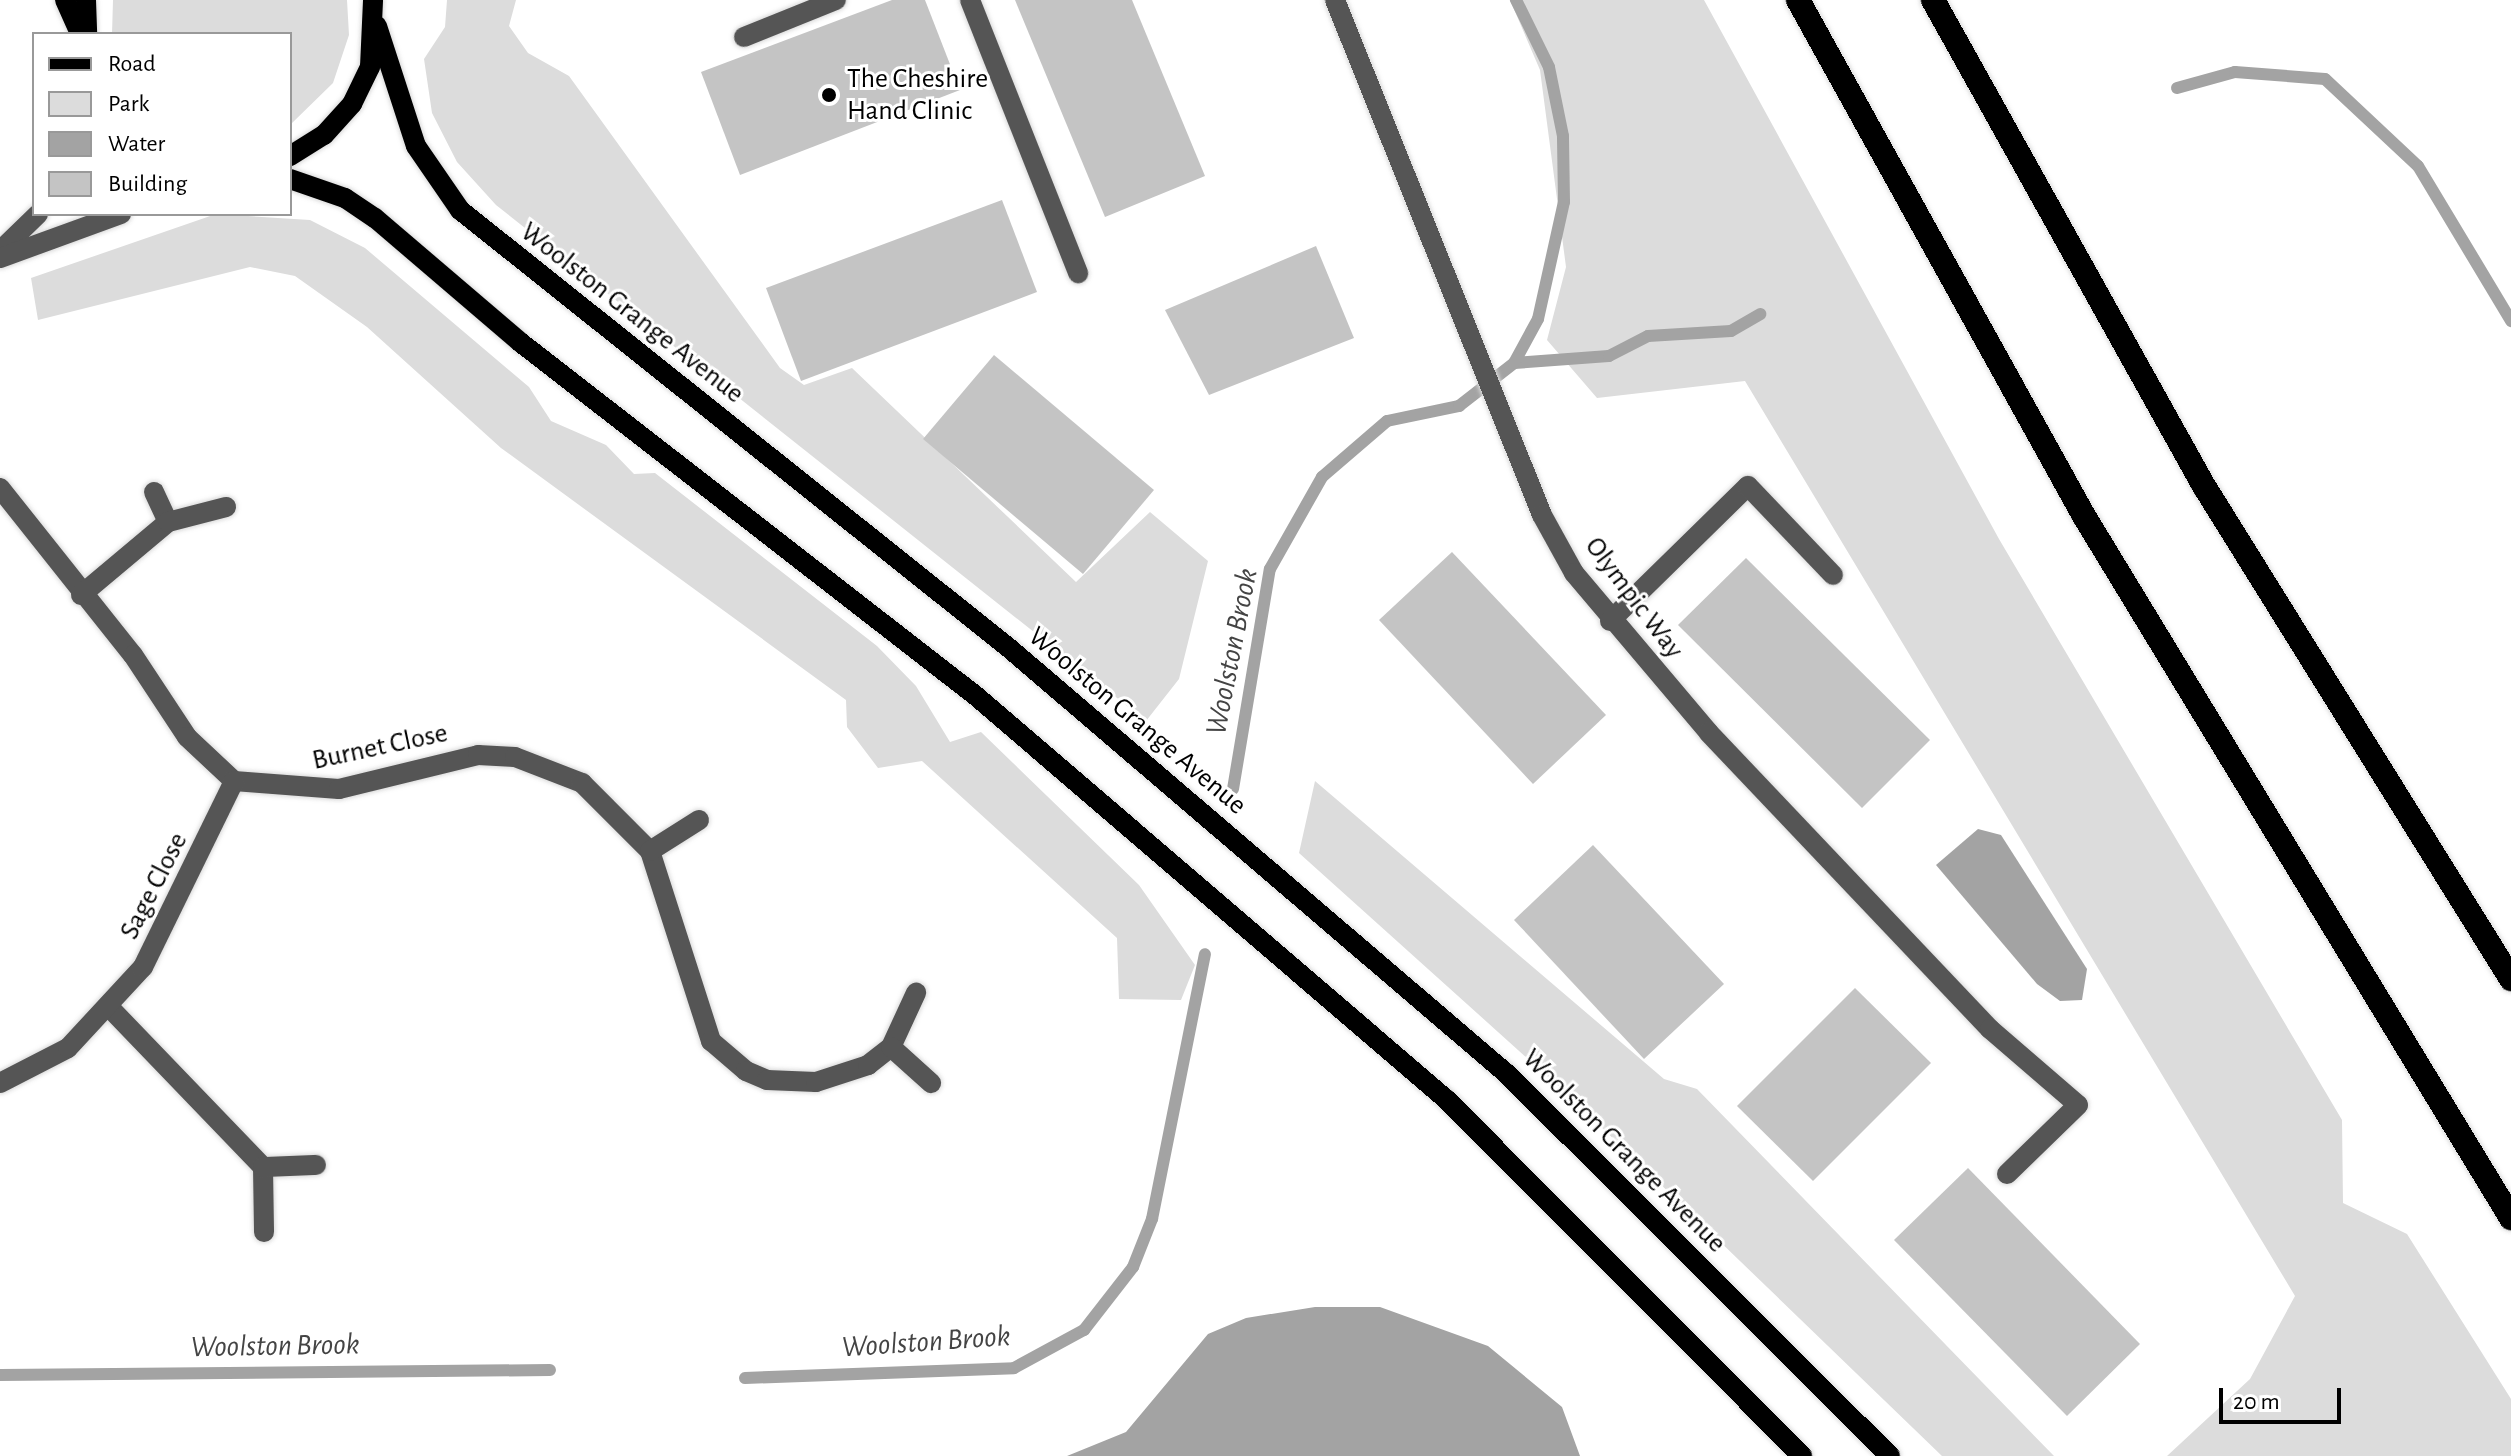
<!DOCTYPE html>
<style>
body{margin:0}
#map{position:relative;width:2511px;height:1456px;overflow:hidden;background:#fff;font-family:"Alegreya Sans",sans-serif}
div>[style]{position:absolute}
[style*='--x']{left:calc(var(--x)*1px);top:calc(var(--y)*1px);width:calc(var(--w)*1px);rotate:calc(var(--a)*1deg)}
.green>*{inset:0;background:#dcdcdc}
.water>*{inset:0;background:#a3a3a3}
.stream>*{height:12px;margin:-6px;padding:0 6px;transform-origin:6px;border-radius:6px;background:#a3a3a3}
.building>*{inset:0;background:#c4c4c4}
.roads{filter:drop-shadow(0 0 2px #dbdbdb) drop-shadow(0 0 2px #dbdbdb)}
.minor>*{height:20px;margin:-10px;padding:0 10px;transform-origin:10px;border-radius:10px;background:#555}
.major>*{height:20px;margin:-10px;padding:0 10px;transform-origin:10px;border-radius:10px;background:#000}
.highway>*{height:24px;margin:-12px;padding:0 12px;transform-origin:12px;border-radius:12px;background:#000}
.dots>*{width:22px;height:22px;translate:-50% -50%;box-sizing:border-box;border:4px solid #fff;border-radius:50%}
span{translate:-50% -50%;white-space:nowrap;text-align:center;line-height:1.15;-webkit-text-stroke:6px #fff;paint-order:stroke}
.poi-label{font-size:28px;color:#000}
.left{translate:0 -50%;text-align:left}
.street-label{font-size:28px;color:#000}
.water-label{font-size:30px;color:#444;font-style:italic}
.legend{position:absolute;left:32px;top:32px;width:260px;height:184px;box-sizing:border-box;background:#fff;border:2px solid #999;margin:0;padding:10px 14px;list-style:none;font-size:24px;color:#000}
.legend li{display:flex;align-items:center;gap:16px;height:40px}
.legend b{width:40px;border:2px solid #999}
.scale{position:absolute;left:2219px;top:1388px;width:122px;height:36px;box-sizing:border-box;border:4px solid #000;border-top:0;padding-left:10px;font-size:24px;line-height:28px;white-space:nowrap;color:#000;-webkit-text-stroke:6px #fff;paint-order:stroke}
</style>
<div id="map">
<div class="green">
<i style="clip-path:polygon(113px 0,347px 0,349px 35px,333px 83px,290px 125px,290px 34px,112px 34px)"></i>
<i style="clip-path:polygon(447px 0,516px 0,509px 26px,528px 53px,569px 76px,780px 368px,804px 385px,852px 368px,1076px 582px,1150px 512px,1208px 561px,1179px 679px,1146px 721px,496px 205px,457px 162px,432px 113px,424px 59px,445px 27px)"></i>
<i style="clip-path:polygon(1510px 0,1704px 0,1999px 539px,2342px 1120px,2343px 1203px,2407px 1234px,2511px 1399px,2511px 1456px,2167px 1456px,2250px 1379px,2295px 1296px,1745px 381px,1597px 398px,1547px 340px,1566px 267px,1540px 70px)"></i>
<i style="clip-path:polygon(216px 214px,310px 220px,365px 248px,529px 387px,551px 421px,606px 445px,634px 474px,655px 473px,877px 646px,916px 686px,950px 742px,981px 732px,1139px 885px,1195px 965px,1181px 1000px,1119px 999px,1117px 938px,922px 761px,878px 768px,847px 727px,846px 700px,501px 448px,367px 327px,295px 276px,250px 267px,38px 320px,31px 278px)"></i>
<i style="clip-path:polygon(1315px 781px,1664px 1079px,1697px 1089px,2054px 1456px,1942px 1456px,1567px 1094px,1299px 853px)"></i>
</div>
<div class="water">
<i style="clip-path:polygon(1978px 829px,2001px 835px,2087px 969px,2082px 1000px,2060px 1001px,2037px 984px,1936px 865px)"></i>
<i style="clip-path:polygon(1315px 1307px,1380px 1307px,1488px 1346px,1562px 1407px,1580px 1456px,1067px 1456px,1126px 1432px,1208px 1334px,1246px 1318px)"></i>
</div>
<div class="stream">
<i style="--x:2177;--y:88;--w:60;--a:-15.4"></i>
<i style="--x:2235;--y:72;--w:90;--a:4.4"></i>
<i style="--x:2325;--y:79;--w:127;--a:43.1"></i>
<i style="--x:2418;--y:166;--w:181;--a:59"></i>
<i style="--x:1514;--y:363;--w:95;--a:-4.2"></i>
<i style="--x:1609;--y:356;--w:44;--a:-27.1"></i>
<i style="--x:1648;--y:336;--w:83;--a:-3.4"></i>
<i style="--x:1731;--y:331;--w:34;--a:-30"></i>
<i style="--x:1233;--y:789;--w:223;--a:-80.5"></i>
<i style="--x:1270;--y:569;--w:106;--a:-60.5"></i>
<i style="--x:1322;--y:477;--w:86;--a:-40.7"></i>
<i style="--x:1387;--y:421;--w:74;--a:-11.8"></i>
<i style="--x:1459;--y:406;--w:70;--a:-38"></i>
<i style="--x:1514;--y:363;--w:50;--a:-61.4"></i>
<i style="--x:1538;--y:319;--w:120;--a:-77.5"></i>
<i style="--x:1564;--y:202;--w:66;--a:-90.9"></i>
<i style="--x:1563;--y:136;--w:70;--a:-101.5"></i>
<i style="--x:1549;--y:67;--w:75;--a:-116.2"></i>
<i style="--x:0;--y:1375;--w:550;--a:-0.52"></i>
<i style="--x:745;--y:1378;--w:269;--a:-2.1"></i>
<i style="--x:1014;--y:1368;--w:80;--a:-28.5"></i>
<i style="--x:1084;--y:1330;--w:80;--a:-52.1"></i>
<i style="--x:1133;--y:1267;--w:52;--a:-68.4"></i>
<i style="--x:1152;--y:1219;--w:270;--a:-78.7"></i>
</div>
<div class="building">
<i style="clip-path:polygon(892px 0,925px 0,960px 90px,740px 175px,701px 72px)"></i>
<i style="clip-path:polygon(1015px 0,1132px 0,1205px 176px,1105px 217px)"></i>
<i style="clip-path:polygon(1002px 200px,1037px 292px,801px 381px,766px 288px)"></i>
<i style="clip-path:polygon(1316px 246px,1354px 338px,1209px 395px,1165px 310px)"></i>
<i style="clip-path:polygon(994px 355px,1154px 490px,1083px 574px,923px 439px)"></i>
<i style="clip-path:polygon(1452px 552px,1606px 715px,1533px 784px,1379px 620px)"></i>
<i style="clip-path:polygon(1746px 558px,1930px 740px,1862px 808px,1678px 625px)"></i>
<i style="clip-path:polygon(1593px 845px,1724px 984px,1644px 1059px,1514px 920px)"></i>
<i style="clip-path:polygon(1855px 988px,1931px 1063px,1813px 1181px,1737px 1106px)"></i>
<i style="clip-path:polygon(1968px 1168px,2140px 1344px,2067px 1416px,1894px 1240px)"></i>
</div>
<div class="roads">
<div class="minor">
<i style="--x:970;--y:0;--w:294;--a:68.4"></i>
<i style="--x:1335;--y:0;--w:555;--a:68.1"></i>
<i style="--x:1542;--y:515;--w:66;--a:61.1"></i>
<i style="--x:1574;--y:573;--w:209;--a:49.8"></i>
<i style="--x:1709;--y:733;--w:408;--a:46.5"></i>
<i style="--x:1990;--y:1029;--w:116;--a:40.8"></i>
<i style="--x:2078;--y:1105;--w:99;--a:135.8"></i>
<i style="--x:744;--y:37;--w:99;--a:-21.9"></i>
<i style="--x:0;--y:251;--w:53;--a:-44.2"></i>
<i style="--x:0;--y:258;--w:129;--a:-20"></i>
<i style="--x:0;--y:488;--w:213;--a:51.5"></i>
<i style="--x:133;--y:655;--w:98;--a:56.6"></i>
<i style="--x:187;--y:737;--w:64;--a:43.1"></i>
<i style="--x:234;--y:781;--w:105;--a:4.4"></i>
<i style="--x:339;--y:789;--w:143;--a:-13.7"></i>
<i style="--x:478;--y:755;--w:37;--a:3"></i>
<i style="--x:515;--y:757;--w:72;--a:21.2"></i>
<i style="--x:582;--y:783;--w:96;--a:45"></i>
<i style="--x:650;--y:851;--w:200;--a:72.2"></i>
<i style="--x:711;--y:1041;--w:46;--a:40.6"></i>
<i style="--x:746;--y:1071;--w:23;--a:23"></i>
<i style="--x:767;--y:1080;--w:49;--a:2.3"></i>
<i style="--x:816;--y:1082;--w:55;--a:-18.1"></i>
<i style="--x:868;--y:1065;--w:29;--a:-38"></i>
<i style="--x:891;--y:1047;--w:60;--a:-65.2"></i>
<i style="--x:154;--y:492;--w:33;--a:65"></i>
<i style="--x:81;--y:595;--w:114;--a:-40"></i>
<i style="--x:168;--y:522;--w:60;--a:-14.5"></i>
<i style="--x:1610;--y:621;--w:193;--a:-44.4"></i>
<i style="--x:1748;--y:486;--w:123;--a:46.3"></i>
<i style="--x:650;--y:851;--w:58;--a:-32.3"></i>
<i style="--x:110;--y:1008;--w:221;--a:46.1"></i>
<i style="--x:263;--y:1167;--w:65;--a:89.1"></i>
<i style="--x:891;--y:1047;--w:54;--a:42"></i>
<i style="--x:0;--y:1083;--w:76;--a:-27.2"></i>
<i style="--x:68;--y:1048;--w:110;--a:-47.2"></i>
<i style="--x:143;--y:967;--w:207;--a:-63.9"></i>
<i style="--x:263;--y:1167;--w:53;--a:-2.2"></i>
</div>
<div class="major">
<i style="--x:65;--y:0;--w:37;--a:66"></i>
<i style="--x:86;--y:0;--w:34;--a:88"></i>
<i style="--x:377;--y:26;--w:126;--a:72"></i>
<i style="--x:416;--y:146;--w:78;--a:55.5"></i>
<i style="--x:460;--y:210;--w:702;--a:38.58"></i>
<i style="--x:1009;--y:648;--w:655;--a:40.54"></i>
<i style="--x:1507;--y:1074;--w:541;--a:44.93"></i>
<i style="--x:290;--y:156;--w:40;--a:-32"></i>
<i style="--x:324;--y:135;--w:42;--a:-47.9"></i>
<i style="--x:352;--y:104;--w:41;--a:-64.1"></i>
<i style="--x:370;--y:67;--w:67;--a:-87.4"></i>
<i style="--x:290;--y:179;--w:58;--a:19.1"></i>
<i style="--x:345;--y:198;--w:36;--a:34"></i>
<i style="--x:375;--y:218;--w:191;--a:40.5"></i>
<i style="--x:520;--y:342;--w:577;--a:37.82"></i>
<i style="--x:976;--y:696;--w:621;--a:40.62"></i>
<i style="--x:1447;--y:1100;--w:503;--a:45.08"></i>
</div>
<div class="highway">
<i style="--x:1798;--y:0;--w:590;--a:61"></i>
<i style="--x:2084;--y:516;--w:822;--a:58.69"></i>
<i style="--x:1933;--y:0;--w:556;--a:60.86"></i>
<i style="--x:2204;--y:486;--w:581;--a:58.09"></i>
</div>
</div>
<div class="dots">
<i style="left:829px;top:95px;background:#000"></i>
</div>
<div class="poi-label">
<span class="left" style="left:847px;top:95px">The Cheshire<br>Hand Clinic</span>
</div>
<div class="street-label">
<span style="left:632px;top:313px;rotate:38deg">Woolston Grange Avenue</span>
<span style="left:1634px;top:598px;rotate:53deg">Olympic Way</span>
<span style="left:1137px;top:721px;rotate:40deg">Woolston Grange Avenue</span>
<span style="left:380px;top:747px;rotate:-12deg">Burnet Close</span>
<span style="left:154px;top:886px;rotate:-63deg">Sage Close</span>
<span style="left:1624px;top:1151px;rotate:45deg">Woolston Grange Avenue</span>
</div>
<div class="water-label">
<span style="left:1232px;top:652px;rotate:-79deg">Woolston Brook</span>
<span style="left:926px;top:1342px;rotate:-4deg">Woolston Brook</span>
<span style="left:275px;top:1346px;rotate:-1deg">Woolston Brook</span>
</div>
<ul class="legend">
<li><b style="height:10px;background:#000"></b>Road</li>
<li><b style="height:22px;background:#dcdcdc"></b>Park</li>
<li><b style="height:22px;background:#a3a3a3"></b>Water</li>
<li><b style="height:22px;background:#c4c4c4"></b>Building</li>
</ul>
<div class="scale">20 m</div>
</div>
